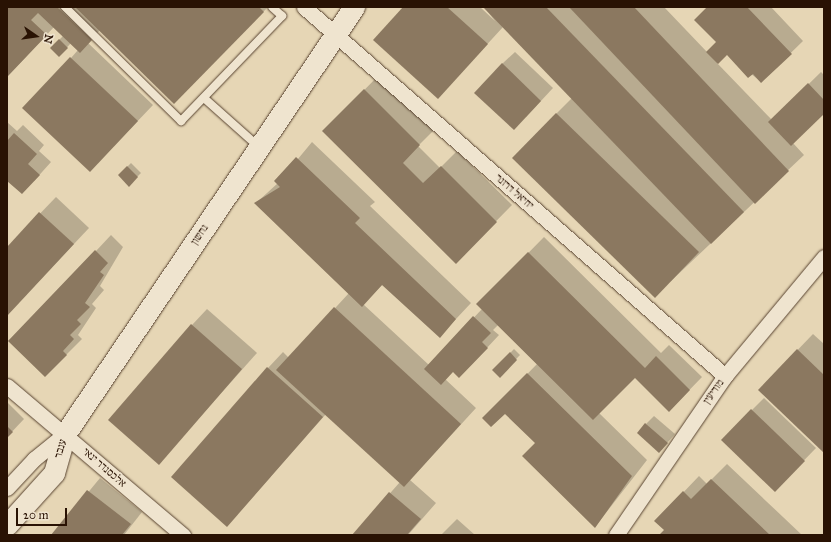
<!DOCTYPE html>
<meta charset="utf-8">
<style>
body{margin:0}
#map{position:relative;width:831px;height:542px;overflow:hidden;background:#e6d6b5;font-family:"IM FELL Great Primer","Frank Ruhl Libre",serif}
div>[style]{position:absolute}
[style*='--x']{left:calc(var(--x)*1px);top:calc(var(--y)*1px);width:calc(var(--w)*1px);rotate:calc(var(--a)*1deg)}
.shadow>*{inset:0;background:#0003}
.building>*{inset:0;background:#8b7860}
.roads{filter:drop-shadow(0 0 1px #584330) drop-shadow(0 0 1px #584330)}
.lane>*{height:8px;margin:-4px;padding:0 4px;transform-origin:4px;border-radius:4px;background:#efe4cf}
.street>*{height:15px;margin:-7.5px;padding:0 7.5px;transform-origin:7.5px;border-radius:7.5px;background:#efe4cf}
.secondary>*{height:21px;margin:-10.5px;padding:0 10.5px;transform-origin:10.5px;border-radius:10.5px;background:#efe4cf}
span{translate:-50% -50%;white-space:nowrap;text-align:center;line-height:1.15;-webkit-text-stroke:3px #efe4cf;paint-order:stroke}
.street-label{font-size:11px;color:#291203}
.frame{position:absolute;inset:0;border:8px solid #291203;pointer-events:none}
.north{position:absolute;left:16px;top:16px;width:40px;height:40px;-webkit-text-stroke:3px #efe4cf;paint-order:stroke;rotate:103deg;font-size:11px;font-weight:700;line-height:16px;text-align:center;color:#291203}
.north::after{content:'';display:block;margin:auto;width:14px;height:18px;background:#291203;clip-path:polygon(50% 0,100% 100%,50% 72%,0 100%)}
.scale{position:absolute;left:16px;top:508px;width:51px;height:18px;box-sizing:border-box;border:2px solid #291203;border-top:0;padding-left:5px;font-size:12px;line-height:14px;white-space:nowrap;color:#291203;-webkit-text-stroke:3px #efe4cf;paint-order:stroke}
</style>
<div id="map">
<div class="shadow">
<i style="clip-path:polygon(7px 7px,268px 7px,174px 103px,100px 30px,88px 43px,153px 105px,90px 171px,71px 58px,78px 50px,71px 43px,59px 56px,51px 48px,63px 36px,54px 27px,7px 77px)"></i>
<i style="clip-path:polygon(404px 7px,480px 7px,495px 21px,484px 7px,664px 7px,707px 52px,717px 42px,708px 7px,771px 7px,803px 41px,761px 82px,727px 54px,717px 63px,772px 120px,821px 72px,824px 75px,824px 113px,793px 143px,804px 155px,671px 281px,556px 114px,572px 98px,503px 27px,438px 98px)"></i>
<i style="clip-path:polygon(515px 52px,553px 88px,526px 117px,502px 64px)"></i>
<i style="clip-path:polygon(380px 74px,435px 129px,418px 146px,440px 168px,457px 151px,512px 205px,456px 262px,324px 131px)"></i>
<i style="clip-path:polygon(7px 122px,17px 131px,23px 125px,44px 145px,39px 151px,51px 162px,34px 181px,7px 179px)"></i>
<i style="clip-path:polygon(312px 142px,375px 202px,370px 206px,471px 303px,440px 336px,383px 284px,363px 304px,429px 365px,482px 309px,478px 304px,544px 237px,661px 353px,669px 345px,702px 377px,669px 411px,635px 377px,599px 413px,647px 460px,595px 527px,536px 443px,499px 403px,537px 364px,498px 325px,493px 330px,499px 335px,471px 365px,453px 371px,445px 379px,476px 408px,410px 480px,436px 503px,408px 535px,353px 535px,400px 482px,326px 414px,227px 526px,268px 368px,283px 352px,289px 358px,349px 293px,256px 203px,278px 183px)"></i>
<i style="clip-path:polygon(131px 163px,141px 173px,129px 185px,119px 175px)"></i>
<i style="clip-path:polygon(56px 197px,89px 228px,7px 315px,7px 248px)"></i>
<i style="clip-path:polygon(111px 235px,123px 247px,100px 286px,104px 290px,92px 304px,96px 308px,78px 335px,82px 339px,45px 376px,96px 251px)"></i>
<i style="clip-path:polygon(207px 309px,257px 353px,159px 463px,192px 325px)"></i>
<i style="clip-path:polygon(813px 334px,824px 344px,824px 451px,759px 390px)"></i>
<i style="clip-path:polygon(514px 349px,520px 355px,500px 376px,494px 370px)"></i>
<i style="clip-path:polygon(764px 398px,816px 448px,787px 478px,752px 410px)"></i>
<i style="clip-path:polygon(7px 402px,24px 419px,7px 437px)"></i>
<i style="clip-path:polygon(654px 416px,675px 434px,667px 443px,646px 424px)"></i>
<i style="clip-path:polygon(727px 464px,802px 535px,661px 535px,665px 530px,656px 521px,699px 476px,707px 484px)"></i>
<i style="clip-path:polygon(100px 478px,142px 512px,124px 535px,53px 535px)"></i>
<i style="clip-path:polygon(457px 519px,475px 535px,441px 535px)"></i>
</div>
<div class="building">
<i style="clip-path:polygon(7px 7px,57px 7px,92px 40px,80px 53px,38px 13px,31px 20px,47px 35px,7px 77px)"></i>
<i style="clip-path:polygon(75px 7px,259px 7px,264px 12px,174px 104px)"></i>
<i style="clip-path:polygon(403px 7px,447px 7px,488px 44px,438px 99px,373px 40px)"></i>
<i style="clip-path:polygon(483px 7px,546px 7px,744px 212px,711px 244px)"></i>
<i style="clip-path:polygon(569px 7px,634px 7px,789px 171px,755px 204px)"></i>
<i style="clip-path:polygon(707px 7px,747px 7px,792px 54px,761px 83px,753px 74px,748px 78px,727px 55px,718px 64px,706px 52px,716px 42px,694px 20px)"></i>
<i style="clip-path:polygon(59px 39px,68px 48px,59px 57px,50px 48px)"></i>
<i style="clip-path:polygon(70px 57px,138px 121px,90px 172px,22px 108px)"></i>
<i style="clip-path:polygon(502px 63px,541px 101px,514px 130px,474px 93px)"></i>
<i style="clip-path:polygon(808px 83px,824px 100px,824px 114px,791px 146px,768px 122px)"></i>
<i style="clip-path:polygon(364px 89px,420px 145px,403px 163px,423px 183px,441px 166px,497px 222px,456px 264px,322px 131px)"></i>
<i style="clip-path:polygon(556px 113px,699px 252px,655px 298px,512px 158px)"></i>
<i style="clip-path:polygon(14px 133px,37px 154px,28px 164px,40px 175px,22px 194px,7px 181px,7px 141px)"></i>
<i style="clip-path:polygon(296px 157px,360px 218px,355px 223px,456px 319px,440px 338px,382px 285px,362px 307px,254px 203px,280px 187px,274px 181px)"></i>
<i style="clip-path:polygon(127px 166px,138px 177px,129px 187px,118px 175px)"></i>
<i style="clip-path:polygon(39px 212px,74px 244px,7px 316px,7px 247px)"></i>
<i style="clip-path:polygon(95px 250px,108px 263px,100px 272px,104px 275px,85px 303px,90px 307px,77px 320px,81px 324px,70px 335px,74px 339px,63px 351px,67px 355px,45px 377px,8px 341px)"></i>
<i style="clip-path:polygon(528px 252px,645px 368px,656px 356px,690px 390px,669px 412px,635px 378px,593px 420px,476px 304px)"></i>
<i style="clip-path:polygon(334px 307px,461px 424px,404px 487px,276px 370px)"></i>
<i style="clip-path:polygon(473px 316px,491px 333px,482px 342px,488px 348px,459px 378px,453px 372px,441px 385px,424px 369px)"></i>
<i style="clip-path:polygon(191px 324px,242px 369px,159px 465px,108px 420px)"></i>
<i style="clip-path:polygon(797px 349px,824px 375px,824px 453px,758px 390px)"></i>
<i style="clip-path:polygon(510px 352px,517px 360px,500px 378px,492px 370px)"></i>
<i style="clip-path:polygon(267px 367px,323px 417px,227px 527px,171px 477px)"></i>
<i style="clip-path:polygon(527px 373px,632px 476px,595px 528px,522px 456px,535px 443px,505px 414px,491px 427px,482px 418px)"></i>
<i style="clip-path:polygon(751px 409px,805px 461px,775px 492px,721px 440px)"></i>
<i style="clip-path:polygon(645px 423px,668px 443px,659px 453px,637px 433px)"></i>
<i style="clip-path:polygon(7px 426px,13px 432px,7px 438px)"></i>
<i style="clip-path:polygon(711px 479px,770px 535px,659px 535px,664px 530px,654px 521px,683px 491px,691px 499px)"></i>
<i style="clip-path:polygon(87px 490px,131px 524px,122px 535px,51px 535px)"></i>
<i style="clip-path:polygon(389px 492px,421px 519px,407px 535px,352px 535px)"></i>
</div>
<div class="roads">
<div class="lane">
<i style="--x:65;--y:7;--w:163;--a:44.5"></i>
<i style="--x:181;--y:121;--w:146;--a:-46.1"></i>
<i style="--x:282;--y:16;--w:13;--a:-138"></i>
<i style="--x:204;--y:98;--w:74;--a:41.7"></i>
</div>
<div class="street">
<i style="--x:304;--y:7;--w:560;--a:41.23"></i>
<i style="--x:7;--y:386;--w:231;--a:40.3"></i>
<i style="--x:7;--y:488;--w:40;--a:-47"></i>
<i style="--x:34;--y:459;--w:40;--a:-39"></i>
<i style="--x:616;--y:535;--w:193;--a:-55.6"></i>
<i style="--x:725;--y:376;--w:155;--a:-50.2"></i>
</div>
<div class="secondary">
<i style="--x:7;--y:525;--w:70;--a:-47.9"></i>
<i style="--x:54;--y:473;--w:41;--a:-74.2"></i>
<i style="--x:65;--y:434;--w:516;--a:-55.91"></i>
</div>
</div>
<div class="street-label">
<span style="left:514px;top:192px;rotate:41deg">יחיאל דרזנר</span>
<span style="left:200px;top:235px;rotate:-56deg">נחשון</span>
<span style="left:714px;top:392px;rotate:-55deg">מודיעין</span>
<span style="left:61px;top:449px;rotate:-74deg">ענבר</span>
<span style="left:104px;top:468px;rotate:41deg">אלכסנדר ינאי</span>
</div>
<div class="frame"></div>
<div class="north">N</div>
<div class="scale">20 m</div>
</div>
